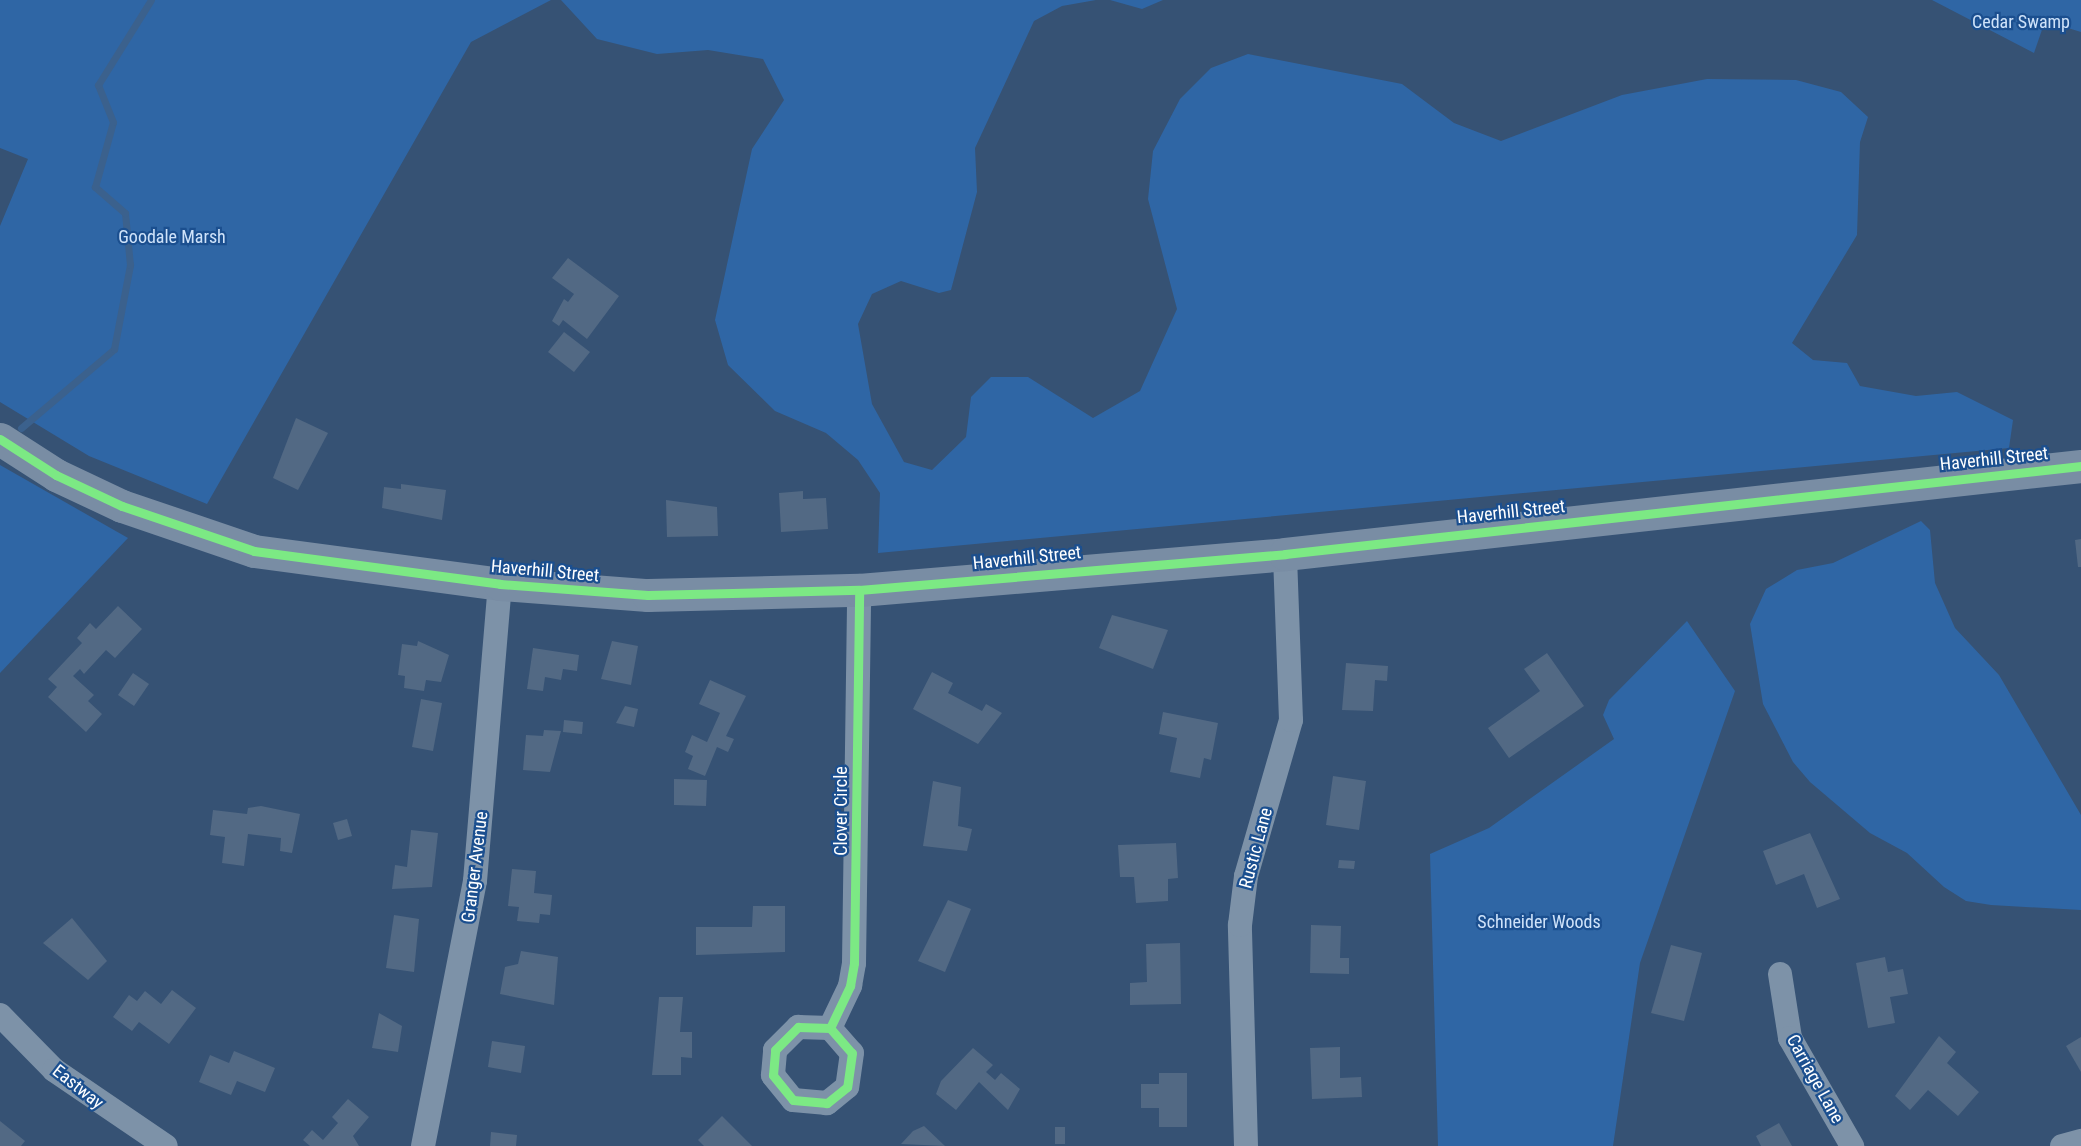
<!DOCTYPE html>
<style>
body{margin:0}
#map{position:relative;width:2081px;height:1146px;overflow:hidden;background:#365274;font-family:"Roboto Condensed",sans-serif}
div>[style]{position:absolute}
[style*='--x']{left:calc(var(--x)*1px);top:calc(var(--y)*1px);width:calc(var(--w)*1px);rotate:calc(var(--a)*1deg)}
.green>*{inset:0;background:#2f66a5}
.stream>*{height:7px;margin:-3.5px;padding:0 3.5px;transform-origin:3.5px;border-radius:3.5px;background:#3b618d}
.building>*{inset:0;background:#526984}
.street>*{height:24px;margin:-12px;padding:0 12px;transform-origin:12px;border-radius:12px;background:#7d92a8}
.secondary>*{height:33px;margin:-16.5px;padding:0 16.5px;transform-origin:16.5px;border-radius:16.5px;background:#798da4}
.cycleway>*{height:9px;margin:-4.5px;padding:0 4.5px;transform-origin:4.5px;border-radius:4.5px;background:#7ce984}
span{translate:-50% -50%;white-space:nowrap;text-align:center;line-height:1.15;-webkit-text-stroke:4.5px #1b4f8f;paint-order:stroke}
.park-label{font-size:18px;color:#cfe3fa}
.street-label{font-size:18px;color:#fff}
</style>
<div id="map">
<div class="green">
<i style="clip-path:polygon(0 0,551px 0,471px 42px,207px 504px,89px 456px,0 402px,0 226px,28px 159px,0 148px)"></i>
<i style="clip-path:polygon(561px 0,1096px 0,1062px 6px,1034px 21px,975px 148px,977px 192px,951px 290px,939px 293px,901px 281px,872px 294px,858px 324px,872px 404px,904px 462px,932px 470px,966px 437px,971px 397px,991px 377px,1028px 377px,1093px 418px,1140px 391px,1177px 309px,1148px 199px,1153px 151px,1180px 99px,1211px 68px,1248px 54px,1402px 84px,1454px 123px,1501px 141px,1622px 95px,1707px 79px,1796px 80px,1841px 92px,1868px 117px,1860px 142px,1857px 235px,1792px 343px,1813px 360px,1847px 363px,1860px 386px,1916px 396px,1957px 392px,2013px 420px,2009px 448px,878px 553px,880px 493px,858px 460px,826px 433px,775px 411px,728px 365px,715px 320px,752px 149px,784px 100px,763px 59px,708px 50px,657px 54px,597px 39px)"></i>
<i style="clip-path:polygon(1110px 0,1163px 0,1142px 9px)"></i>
<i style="clip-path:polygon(1932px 0,2081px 0,2081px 32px,2045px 21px,2034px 53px)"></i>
<i style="clip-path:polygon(0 465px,128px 538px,0 673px)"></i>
<i style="clip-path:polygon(1921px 521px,1930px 530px,1935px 583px,1955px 628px,1999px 675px,2081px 815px,2081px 910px,1991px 905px,1966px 901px,1944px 887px,1907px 853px,1870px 833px,1810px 782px,1793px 762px,1763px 704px,1750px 624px,1766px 589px,1797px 570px,1833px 563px)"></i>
<i style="clip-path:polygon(1687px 621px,1735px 691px,1640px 963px,1613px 1146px,1438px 1146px,1430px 854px,1489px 828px,1614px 739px,1603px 715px,1609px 700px)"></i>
</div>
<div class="stream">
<i style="--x:21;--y:428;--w:122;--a:-40.3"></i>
<i style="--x:114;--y:349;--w:86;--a:-79.2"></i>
<i style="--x:130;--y:265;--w:52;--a:-95.5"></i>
<i style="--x:125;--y:213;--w:40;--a:-139"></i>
<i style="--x:95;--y:187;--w:67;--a:-74.5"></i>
<i style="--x:113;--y:122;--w:40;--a:-112"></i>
<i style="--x:98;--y:85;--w:100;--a:-58.1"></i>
</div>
<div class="building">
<i style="clip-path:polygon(568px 258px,619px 296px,587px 339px,563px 320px,559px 326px,552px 321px,564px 299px,568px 302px,574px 294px,552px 278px)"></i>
<i style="clip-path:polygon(564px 332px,590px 352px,574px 372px,548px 352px)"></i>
<i style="clip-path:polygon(296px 418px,328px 433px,298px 490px,273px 478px)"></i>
<i style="clip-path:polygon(401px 484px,446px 490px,442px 520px,382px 508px,384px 487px,401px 489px)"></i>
<i style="clip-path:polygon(803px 491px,803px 499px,826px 498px,828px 529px,781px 532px,779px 493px)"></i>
<i style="clip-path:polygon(666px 500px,717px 507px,718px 536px,667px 537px)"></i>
<i style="clip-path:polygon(2081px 539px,2081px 567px,2078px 567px,2075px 540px)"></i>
<i style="clip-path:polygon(118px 606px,142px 629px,115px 658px,106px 650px,84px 674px,80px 669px,73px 676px,94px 695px,88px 701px,102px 714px,86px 732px,48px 697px,57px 687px,48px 679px,82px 643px,77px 638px,90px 623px,96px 629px)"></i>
<i style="clip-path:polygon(1112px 615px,1168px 630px,1153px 669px,1099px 648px)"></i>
<i style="clip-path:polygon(418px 641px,449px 655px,441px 682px,426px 680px,424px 691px,404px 688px,405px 676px,398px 675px,402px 644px,417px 646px)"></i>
<i style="clip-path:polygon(612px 641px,638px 646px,631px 685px,601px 679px)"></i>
<i style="clip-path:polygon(533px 648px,579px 655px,577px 671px,563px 669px,561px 680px,545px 677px,543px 691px,527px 689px)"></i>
<i style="clip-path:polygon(1547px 653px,1584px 706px,1509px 758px,1488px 728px,1540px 691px,1524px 669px)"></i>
<i style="clip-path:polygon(1346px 663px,1388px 666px,1387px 681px,1375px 680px,1373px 711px,1342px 710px)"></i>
<i style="clip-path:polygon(932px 672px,953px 683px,948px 693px,982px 711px,986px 704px,1002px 713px,978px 744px,913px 709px)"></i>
<i style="clip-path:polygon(133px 673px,149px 684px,134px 706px,118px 695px)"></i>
<i style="clip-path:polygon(710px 680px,746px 696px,726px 736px,734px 739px,728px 752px,717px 747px,705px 776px,688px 769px,693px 756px,685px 752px,692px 735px,707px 742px,720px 713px,699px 704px)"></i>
<i style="clip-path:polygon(421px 699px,442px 703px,433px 751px,412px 747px)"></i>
<i style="clip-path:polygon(625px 706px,638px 709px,634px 727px,616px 723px)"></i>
<i style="clip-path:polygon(1163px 712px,1218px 723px,1211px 760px,1204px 758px,1200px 778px,1170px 772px,1177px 738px,1159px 734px)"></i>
<i style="clip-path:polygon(564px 720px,583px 722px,582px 734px,563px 732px)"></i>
<i style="clip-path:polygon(544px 730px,561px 731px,550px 772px,523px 770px,526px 735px,543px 736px)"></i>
<i style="clip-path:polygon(1333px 776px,1366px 781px,1359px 830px,1326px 825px)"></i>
<i style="clip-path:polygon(674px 779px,707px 780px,706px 806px,674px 805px)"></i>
<i style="clip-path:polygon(933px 781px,961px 787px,958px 826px,972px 829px,967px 851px,923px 846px)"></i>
<i style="clip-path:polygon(261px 806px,300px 814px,292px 853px,280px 851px,281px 838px,248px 834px,244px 866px,222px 863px,225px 837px,210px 835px,213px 810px,247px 814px,248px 808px)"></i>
<i style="clip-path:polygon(347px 819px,352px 836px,338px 840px,333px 823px)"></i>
<i style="clip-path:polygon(411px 830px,438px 833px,432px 887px,392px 889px,395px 865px,407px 867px)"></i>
<i style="clip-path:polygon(1810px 833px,1840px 899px,1817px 908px,1804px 874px,1776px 885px,1763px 851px)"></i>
<i style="clip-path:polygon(1176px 843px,1178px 878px,1168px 879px,1168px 901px,1136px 903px,1134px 877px,1120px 877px,1118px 845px)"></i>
<i style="clip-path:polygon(1339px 860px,1355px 861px,1354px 869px,1338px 868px)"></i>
<i style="clip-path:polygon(512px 869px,536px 871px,534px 893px,552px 895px,550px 915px,540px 914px,539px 923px,517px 921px,519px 907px,508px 906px)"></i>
<i style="clip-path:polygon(948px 900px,971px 909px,945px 972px,918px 961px)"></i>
<i style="clip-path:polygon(753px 906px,785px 906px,785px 952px,696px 955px,696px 927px,752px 927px)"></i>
<i style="clip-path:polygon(394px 915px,419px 919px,414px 972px,386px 968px)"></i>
<i style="clip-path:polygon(72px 918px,107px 961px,88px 980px,43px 943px)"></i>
<i style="clip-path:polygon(1311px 925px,1341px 926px,1340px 958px,1349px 958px,1349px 974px,1310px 973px)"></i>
<i style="clip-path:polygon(1180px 943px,1181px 1004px,1130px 1005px,1130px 983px,1147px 982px,1146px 944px)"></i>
<i style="clip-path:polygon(1671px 945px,1702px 953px,1684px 1021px,1651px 1013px)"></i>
<i style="clip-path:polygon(521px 951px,558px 957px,554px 1005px,500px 994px,505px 967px,518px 964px)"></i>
<i style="clip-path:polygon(1885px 957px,1888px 972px,1903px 969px,1908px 994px,1890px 997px,1895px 1023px,1868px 1028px,1856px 963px)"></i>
<i style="clip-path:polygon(172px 990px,196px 1008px,169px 1044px,139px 1022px,132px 1031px,113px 1017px,129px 995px,137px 1001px,145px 991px,161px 1004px)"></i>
<i style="clip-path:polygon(659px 997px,683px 997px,680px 1032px,692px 1032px,692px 1058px,681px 1057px,681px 1075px,652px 1075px)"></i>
<i style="clip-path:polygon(379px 1013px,402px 1026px,398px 1052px,372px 1048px)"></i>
<i style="clip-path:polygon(1939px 1036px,1956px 1052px,1947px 1063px,1979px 1092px,1958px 1116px,1928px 1090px,1910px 1110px,1895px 1096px)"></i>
<i style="clip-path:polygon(2081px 1037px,2081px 1072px,2066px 1046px)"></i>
<i style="clip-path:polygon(492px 1041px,525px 1046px,521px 1073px,488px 1067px)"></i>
<i style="clip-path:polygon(1340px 1047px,1340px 1078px,1361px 1077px,1362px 1097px,1312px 1099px,1310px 1048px)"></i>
<i style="clip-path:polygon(973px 1048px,993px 1065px,986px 1072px,995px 1080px,1001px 1073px,1020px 1089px,1008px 1110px,979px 1082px,956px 1110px,936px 1094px,941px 1081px)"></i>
<i style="clip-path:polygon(234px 1051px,275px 1068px,265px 1092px,237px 1081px,231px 1095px,199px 1082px,210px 1055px,229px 1063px)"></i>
<i style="clip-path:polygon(1159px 1073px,1187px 1073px,1187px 1127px,1159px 1127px,1159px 1108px,1141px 1108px,1141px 1084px,1159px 1084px)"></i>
<i style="clip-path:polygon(348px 1099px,369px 1117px,353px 1136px,359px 1146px,310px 1146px,303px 1140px,312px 1130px,323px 1140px,338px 1123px,332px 1117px)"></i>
<i style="clip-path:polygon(722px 1116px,752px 1146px,704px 1146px,698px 1140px)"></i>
<i style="clip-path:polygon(0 1121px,25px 1141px,21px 1146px,0 1146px)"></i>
<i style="clip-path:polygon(1779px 1123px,1792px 1146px,1761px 1146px,1756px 1136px)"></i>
<i style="clip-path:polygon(924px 1126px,945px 1146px,901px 1144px,913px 1131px)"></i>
<i style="clip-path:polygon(1055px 1127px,1065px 1127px,1065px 1144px,1055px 1144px)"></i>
<i style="clip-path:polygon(491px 1132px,517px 1135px,516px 1146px,490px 1146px)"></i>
</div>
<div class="street">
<i style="--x:1780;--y:974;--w:65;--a:81.1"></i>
<i style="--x:1790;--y:1038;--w:125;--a:60.1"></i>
<i style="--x:0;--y:1015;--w:77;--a:45.5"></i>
<i style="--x:54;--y:1070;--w:135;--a:34.2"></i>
<i style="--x:830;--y:1028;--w:33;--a:49"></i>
<i style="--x:852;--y:1053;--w:34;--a:98"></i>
<i style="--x:847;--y:1087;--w:26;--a:141"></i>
<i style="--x:827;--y:1103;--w:34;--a:-175"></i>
<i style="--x:793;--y:1100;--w:32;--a:-129"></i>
<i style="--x:773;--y:1075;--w:25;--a:-85"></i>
<i style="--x:775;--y:1050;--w:33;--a:-45"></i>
<i style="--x:798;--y:1027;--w:32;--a:2"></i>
<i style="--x:830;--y:1028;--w:47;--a:-64.5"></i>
<i style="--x:850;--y:986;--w:23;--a:-80"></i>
<i style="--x:854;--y:963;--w:373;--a:-89.2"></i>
<i style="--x:423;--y:1146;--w:270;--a:-78.9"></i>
<i style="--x:475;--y:881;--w:298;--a:-85.2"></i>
<i style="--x:1246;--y:1146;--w:221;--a:-91.6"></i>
<i style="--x:1240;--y:925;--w:49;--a:-83"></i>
<i style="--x:1246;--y:876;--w:162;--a:-73.9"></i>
<i style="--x:1291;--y:720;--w:166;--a:-92.1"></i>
<i style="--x:2062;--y:1146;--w:20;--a:-15"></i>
</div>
<div class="secondary">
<i style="--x:0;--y:439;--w:67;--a:32.7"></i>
<i style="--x:56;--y:475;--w:73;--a:25.2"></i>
<i style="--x:122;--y:506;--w:139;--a:18.8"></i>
<i style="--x:254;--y:551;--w:248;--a:7.6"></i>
<i style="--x:500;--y:584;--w:148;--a:4.3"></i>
<i style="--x:648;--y:595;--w:211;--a:-1.4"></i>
<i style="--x:859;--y:590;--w:428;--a:-4.8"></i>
<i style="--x:1285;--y:554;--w:801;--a:-6.31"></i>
</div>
<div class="cycleway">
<i style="--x:0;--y:439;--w:67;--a:32.7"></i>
<i style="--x:56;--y:475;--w:73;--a:25.2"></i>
<i style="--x:122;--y:506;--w:139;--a:18.8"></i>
<i style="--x:254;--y:551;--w:248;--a:7.6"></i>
<i style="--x:500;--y:584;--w:148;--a:4.3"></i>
<i style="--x:648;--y:595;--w:211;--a:-1.4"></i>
<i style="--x:859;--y:590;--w:428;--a:-4.8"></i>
<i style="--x:1285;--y:554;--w:801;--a:-6.31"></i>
<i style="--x:830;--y:1028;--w:33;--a:49"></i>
<i style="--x:852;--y:1053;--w:34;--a:98"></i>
<i style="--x:847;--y:1087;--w:26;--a:141"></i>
<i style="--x:827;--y:1103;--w:34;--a:-175"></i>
<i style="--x:793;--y:1100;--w:32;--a:-129"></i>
<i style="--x:773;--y:1075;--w:25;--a:-85"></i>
<i style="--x:775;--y:1050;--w:33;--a:-45"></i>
<i style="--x:798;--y:1027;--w:32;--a:2"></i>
<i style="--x:830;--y:1028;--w:47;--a:-64.5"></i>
<i style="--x:850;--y:986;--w:23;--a:-80"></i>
<i style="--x:854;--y:963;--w:373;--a:-89.2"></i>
</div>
<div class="park-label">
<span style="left:2021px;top:22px">Cedar Swamp</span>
<span style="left:172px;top:237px">Goodale Marsh</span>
<span style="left:1539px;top:922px">Schneider Woods</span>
</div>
<div class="street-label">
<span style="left:1994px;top:459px;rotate:-6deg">Haverhill Street</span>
<span style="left:1511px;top:512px;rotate:-6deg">Haverhill Street</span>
<span style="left:1027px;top:558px;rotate:-6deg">Haverhill Street</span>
<span style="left:545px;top:571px;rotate:5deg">Haverhill Street</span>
<span style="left:841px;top:811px;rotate:-90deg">Clover Circle</span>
<span style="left:1256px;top:848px;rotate:-75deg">Rustic Lane</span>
<span style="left:475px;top:867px;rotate:-83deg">Granger Avenue</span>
<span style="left:1815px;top:1079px;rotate:61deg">Carriage Lane</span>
<span style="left:78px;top:1087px;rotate:38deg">Eastway</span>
</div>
</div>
